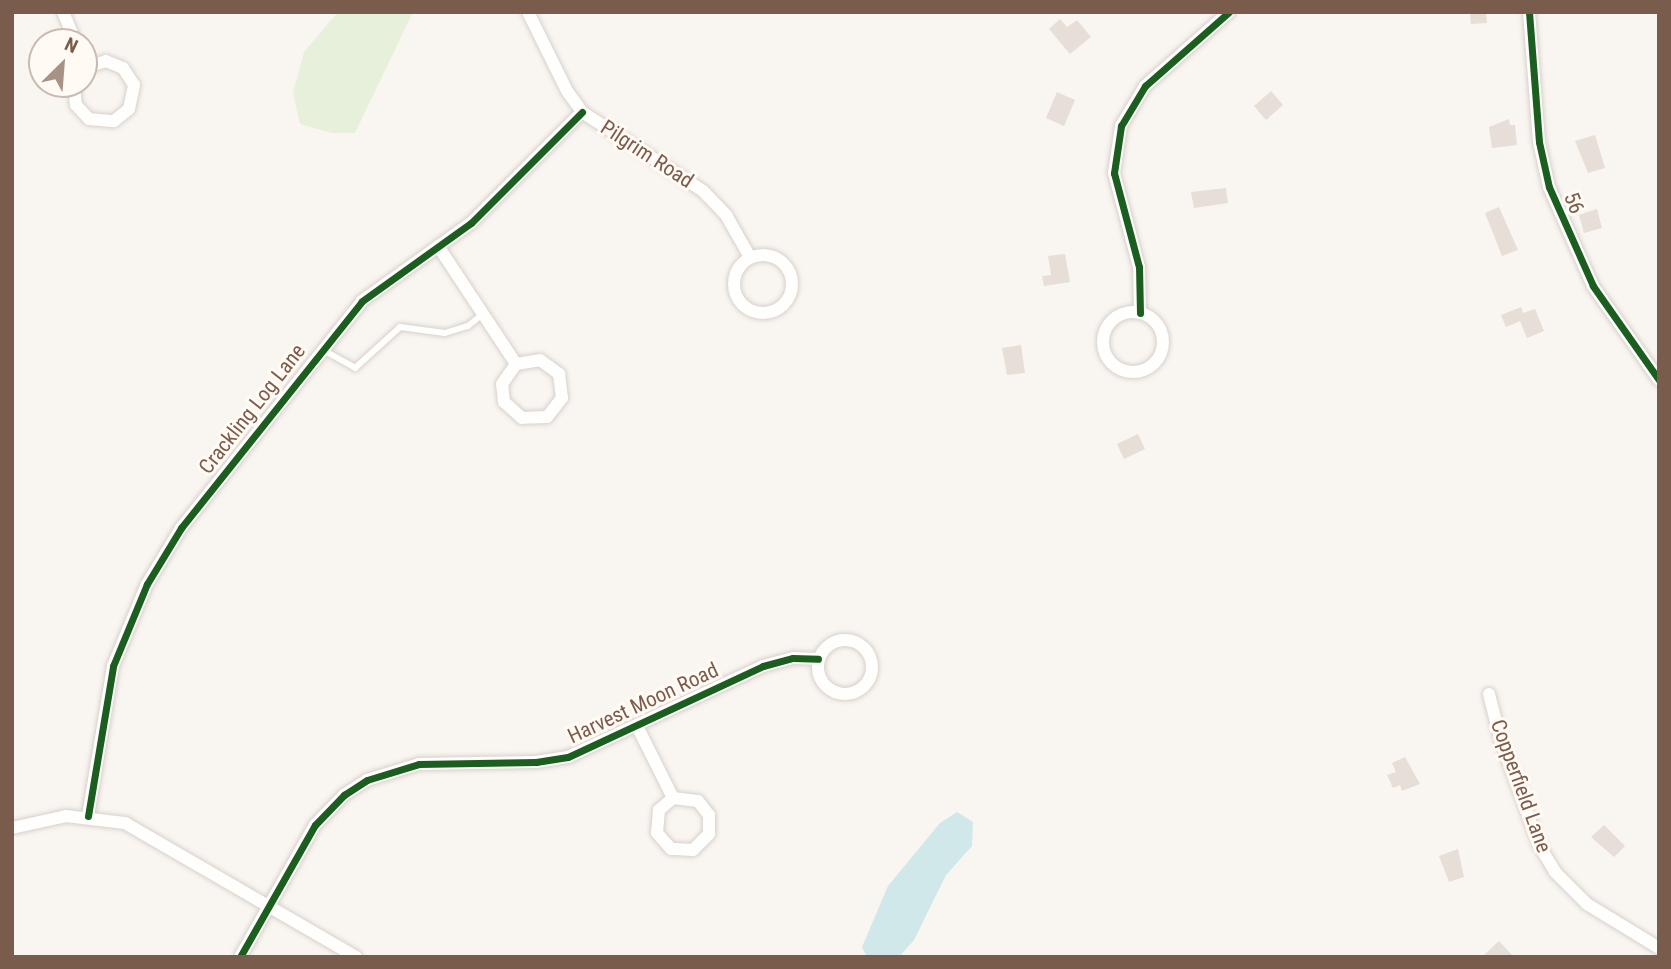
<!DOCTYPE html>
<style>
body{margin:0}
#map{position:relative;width:1671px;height:969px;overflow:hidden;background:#f9f5f0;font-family:"Roboto Condensed",sans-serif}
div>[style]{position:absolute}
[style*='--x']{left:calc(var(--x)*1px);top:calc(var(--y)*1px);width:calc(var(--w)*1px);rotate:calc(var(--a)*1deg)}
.green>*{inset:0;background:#e7f0db}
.water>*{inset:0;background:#d0e8ea}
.building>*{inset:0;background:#e6ded7}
.roads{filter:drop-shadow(0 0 2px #d7d1cb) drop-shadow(0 0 2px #d7d1cb)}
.lane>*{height:6px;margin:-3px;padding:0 3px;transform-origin:3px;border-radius:3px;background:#fefefd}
.street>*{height:12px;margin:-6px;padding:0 6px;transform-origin:6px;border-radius:6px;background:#fefefd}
.street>.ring{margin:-6px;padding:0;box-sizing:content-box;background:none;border:12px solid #fefefd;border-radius:50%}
.cycleway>*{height:7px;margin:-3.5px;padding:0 3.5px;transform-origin:3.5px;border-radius:3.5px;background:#1b5e20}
span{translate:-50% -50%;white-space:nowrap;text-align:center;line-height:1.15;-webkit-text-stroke:6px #fffaf3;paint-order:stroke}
.street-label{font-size:21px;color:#7a5c4d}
.frame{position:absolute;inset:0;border:14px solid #7a5c4d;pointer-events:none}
.north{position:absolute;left:28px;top:28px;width:70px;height:70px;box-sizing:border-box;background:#fffaf3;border:2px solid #cabbb1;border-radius:50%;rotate:25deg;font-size:19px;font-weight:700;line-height:28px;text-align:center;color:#7a5c4d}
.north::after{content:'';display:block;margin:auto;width:24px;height:32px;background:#a69286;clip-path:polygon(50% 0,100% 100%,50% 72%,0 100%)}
</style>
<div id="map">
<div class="green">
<i style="clip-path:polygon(338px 12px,413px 12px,355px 133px,332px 133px,300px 124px,293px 93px,304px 52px)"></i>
</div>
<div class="water">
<i style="clip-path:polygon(957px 812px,973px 822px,972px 846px,946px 875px,914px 940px,899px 957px,867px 957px,862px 947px,888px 886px,940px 823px)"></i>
</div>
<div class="building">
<i style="clip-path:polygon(1470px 12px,1486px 12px,1487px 23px,1471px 24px)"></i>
<i style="clip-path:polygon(1060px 19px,1067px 27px,1077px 20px,1091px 37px,1070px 54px,1049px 29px)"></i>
<i style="clip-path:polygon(1271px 91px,1283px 105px,1266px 120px,1254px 106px)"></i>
<i style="clip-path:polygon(1057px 92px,1075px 100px,1064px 126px,1046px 118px)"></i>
<i style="clip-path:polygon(1509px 119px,1510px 125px,1515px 125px,1517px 145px,1492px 148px,1489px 127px)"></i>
<i style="clip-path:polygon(1595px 135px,1605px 168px,1588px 173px,1575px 141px)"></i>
<i style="clip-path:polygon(1226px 188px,1228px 203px,1194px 208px,1191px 192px)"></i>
<i style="clip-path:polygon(1499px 207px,1518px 250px,1502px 256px,1485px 213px)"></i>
<i style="clip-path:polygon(1597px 209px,1602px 228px,1584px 233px,1579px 215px)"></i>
<i style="clip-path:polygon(1065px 254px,1070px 282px,1044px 286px,1042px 276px,1051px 275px,1048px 256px)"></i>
<i style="clip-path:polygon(1521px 307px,1523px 313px,1535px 309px,1544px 331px,1527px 338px,1520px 321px,1506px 327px,1501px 315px)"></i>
<i style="clip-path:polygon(1021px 345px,1025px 373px,1007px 375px,1002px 348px)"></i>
<i style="clip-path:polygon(1138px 434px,1145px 449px,1124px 459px,1117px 444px)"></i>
<i style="clip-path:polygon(1405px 757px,1420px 784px,1402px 791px,1400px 785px,1393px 788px,1387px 775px,1396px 772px,1392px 763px)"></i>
<i style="clip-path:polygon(1604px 825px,1625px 846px,1614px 857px,1591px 837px)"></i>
<i style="clip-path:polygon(1458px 849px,1464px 877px,1449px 882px,1439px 856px)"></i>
<i style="clip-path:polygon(1499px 941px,1514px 957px,1482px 957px)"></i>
</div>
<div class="roads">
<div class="lane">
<i style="--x:323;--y:350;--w:37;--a:29"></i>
<i style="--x:355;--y:368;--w:61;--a:-42.3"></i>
<i style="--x:400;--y:327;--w:45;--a:7.6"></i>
<i style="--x:445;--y:333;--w:24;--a:-17"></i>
<i style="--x:468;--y:326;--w:19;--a:-39"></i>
</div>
<div class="street">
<i style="--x:63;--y:12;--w:33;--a:67"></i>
<i style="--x:528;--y:12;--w:88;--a:63.7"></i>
<i style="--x:567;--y:91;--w:26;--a:54"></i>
<i style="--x:582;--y:112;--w:145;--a:33.1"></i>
<i style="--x:703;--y:191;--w:33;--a:46"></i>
<i style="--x:726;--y:215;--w:48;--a:60.3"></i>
<i style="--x:1529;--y:12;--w:130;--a:85.6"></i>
<i style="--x:1539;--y:142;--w:46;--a:77.5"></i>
<i style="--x:1549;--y:187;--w:108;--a:66"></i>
<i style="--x:1593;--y:286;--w:115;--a:54.9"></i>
<i style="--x:74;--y:84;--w:21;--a:85"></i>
<i style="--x:76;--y:105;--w:19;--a:47"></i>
<i style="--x:89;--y:119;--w:25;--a:5"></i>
<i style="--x:114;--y:121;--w:19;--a:-39"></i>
<i style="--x:129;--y:109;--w:25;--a:-78"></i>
<i style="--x:134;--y:85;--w:20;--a:-123"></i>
<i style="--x:123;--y:68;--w:18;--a:-158"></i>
<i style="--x:106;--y:61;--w:23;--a:162"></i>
<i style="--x:438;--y:246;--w:141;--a:56.5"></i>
<i style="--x:516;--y:364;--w:24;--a:-9"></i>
<i style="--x:540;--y:360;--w:24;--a:36"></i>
<i style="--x:559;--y:374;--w:24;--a:83"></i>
<i style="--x:562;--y:398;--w:24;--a:128"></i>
<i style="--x:547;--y:417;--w:25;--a:178"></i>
<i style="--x:522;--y:418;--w:24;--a:-138"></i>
<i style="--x:504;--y:402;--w:18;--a:-96"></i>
<i style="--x:502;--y:384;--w:24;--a:-55"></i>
<i class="ring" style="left:734px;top:255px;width:46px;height:46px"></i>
<i class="ring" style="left:1103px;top:312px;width:48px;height:48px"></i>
<i style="--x:1140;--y:313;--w:46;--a:-91.2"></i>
<i style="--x:1139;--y:267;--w:97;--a:-104.9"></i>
<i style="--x:1114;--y:173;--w:48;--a:-81.5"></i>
<i style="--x:1121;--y:126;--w:47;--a:-59"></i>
<i style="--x:1145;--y:86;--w:112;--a:-41.4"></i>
<i class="ring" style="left:818px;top:640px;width:42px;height:42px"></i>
<i style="--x:1489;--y:694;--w:49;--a:75.7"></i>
<i style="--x:1501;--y:741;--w:111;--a:69.9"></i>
<i style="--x:1539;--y:845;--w:31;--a:59"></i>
<i style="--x:1555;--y:872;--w:45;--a:45"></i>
<i style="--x:1587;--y:904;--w:84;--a:31.4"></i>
<i style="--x:637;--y:726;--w:80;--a:63.4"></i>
<i style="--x:673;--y:798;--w:25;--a:7"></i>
<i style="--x:698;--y:801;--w:18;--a:52"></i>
<i style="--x:709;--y:815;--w:19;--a:90"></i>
<i style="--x:709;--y:834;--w:23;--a:135"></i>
<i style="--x:693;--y:850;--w:22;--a:-177"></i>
<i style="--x:671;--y:849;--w:21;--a:-131"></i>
<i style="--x:657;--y:833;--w:23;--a:-85"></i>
<i style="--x:659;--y:810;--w:18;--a:-41"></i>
<i style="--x:88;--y:816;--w:152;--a:-80.5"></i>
<i style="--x:113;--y:666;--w:89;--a:-67.5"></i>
<i style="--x:147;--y:584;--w:66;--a:-58.7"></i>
<i style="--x:181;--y:528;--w:290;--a:-51.4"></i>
<i style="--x:362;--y:301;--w:134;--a:-35.6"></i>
<i style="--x:471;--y:223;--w:157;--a:-45"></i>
<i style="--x:12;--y:828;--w:55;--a:-12.5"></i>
<i style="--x:66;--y:816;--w:59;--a:6.8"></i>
<i style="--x:125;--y:823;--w:267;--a:30.1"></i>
<i style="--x:240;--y:957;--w:152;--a:-60.4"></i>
<i style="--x:315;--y:825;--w:42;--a:-46"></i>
<i style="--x:344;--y:795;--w:27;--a:-33"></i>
<i style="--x:367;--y:780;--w:54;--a:-17.1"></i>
<i style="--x:419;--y:764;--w:117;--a:-1"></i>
<i style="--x:536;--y:762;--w:32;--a:-9"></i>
<i style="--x:568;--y:757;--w:215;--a:-25"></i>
<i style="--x:763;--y:666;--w:31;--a:-15"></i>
<i style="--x:793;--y:658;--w:25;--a:2"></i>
</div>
</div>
<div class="cycleway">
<i style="--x:1529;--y:12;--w:130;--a:85.6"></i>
<i style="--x:1539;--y:142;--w:46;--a:77.5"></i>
<i style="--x:1549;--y:187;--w:108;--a:66"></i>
<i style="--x:1593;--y:286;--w:115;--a:54.9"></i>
<i style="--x:1140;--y:313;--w:46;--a:-91.2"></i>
<i style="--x:1139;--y:267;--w:97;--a:-104.9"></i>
<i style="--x:1114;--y:173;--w:48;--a:-81.5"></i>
<i style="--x:1121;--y:126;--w:47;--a:-59"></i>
<i style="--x:1145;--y:86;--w:112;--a:-41.4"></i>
<i style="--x:88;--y:816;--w:152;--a:-80.5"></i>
<i style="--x:113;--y:666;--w:89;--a:-67.5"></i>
<i style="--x:147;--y:584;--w:66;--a:-58.7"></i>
<i style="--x:181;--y:528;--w:290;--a:-51.4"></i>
<i style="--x:362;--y:301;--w:134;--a:-35.6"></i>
<i style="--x:471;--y:223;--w:157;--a:-45"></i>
<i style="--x:240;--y:957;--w:152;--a:-60.4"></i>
<i style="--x:315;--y:825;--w:42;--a:-46"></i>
<i style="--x:344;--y:795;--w:27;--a:-33"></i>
<i style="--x:367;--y:780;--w:54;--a:-17.1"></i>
<i style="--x:419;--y:764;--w:117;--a:-1"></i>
<i style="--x:536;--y:762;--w:32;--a:-9"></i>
<i style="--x:568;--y:757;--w:215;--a:-25"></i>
<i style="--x:763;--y:666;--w:31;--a:-15"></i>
<i style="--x:793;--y:658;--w:25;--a:2"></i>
</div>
<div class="street-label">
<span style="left:647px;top:154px;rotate:33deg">Pilgrim Road</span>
<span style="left:1574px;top:203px;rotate:69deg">56</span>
<span style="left:252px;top:409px;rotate:-52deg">Crackling Log Lane</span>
<span style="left:643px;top:703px;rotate:-25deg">Harvest Moon Road</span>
<span style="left:1521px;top:786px;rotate:70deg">Copperfield Lane</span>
</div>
<div class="frame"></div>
<div class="north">N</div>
</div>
